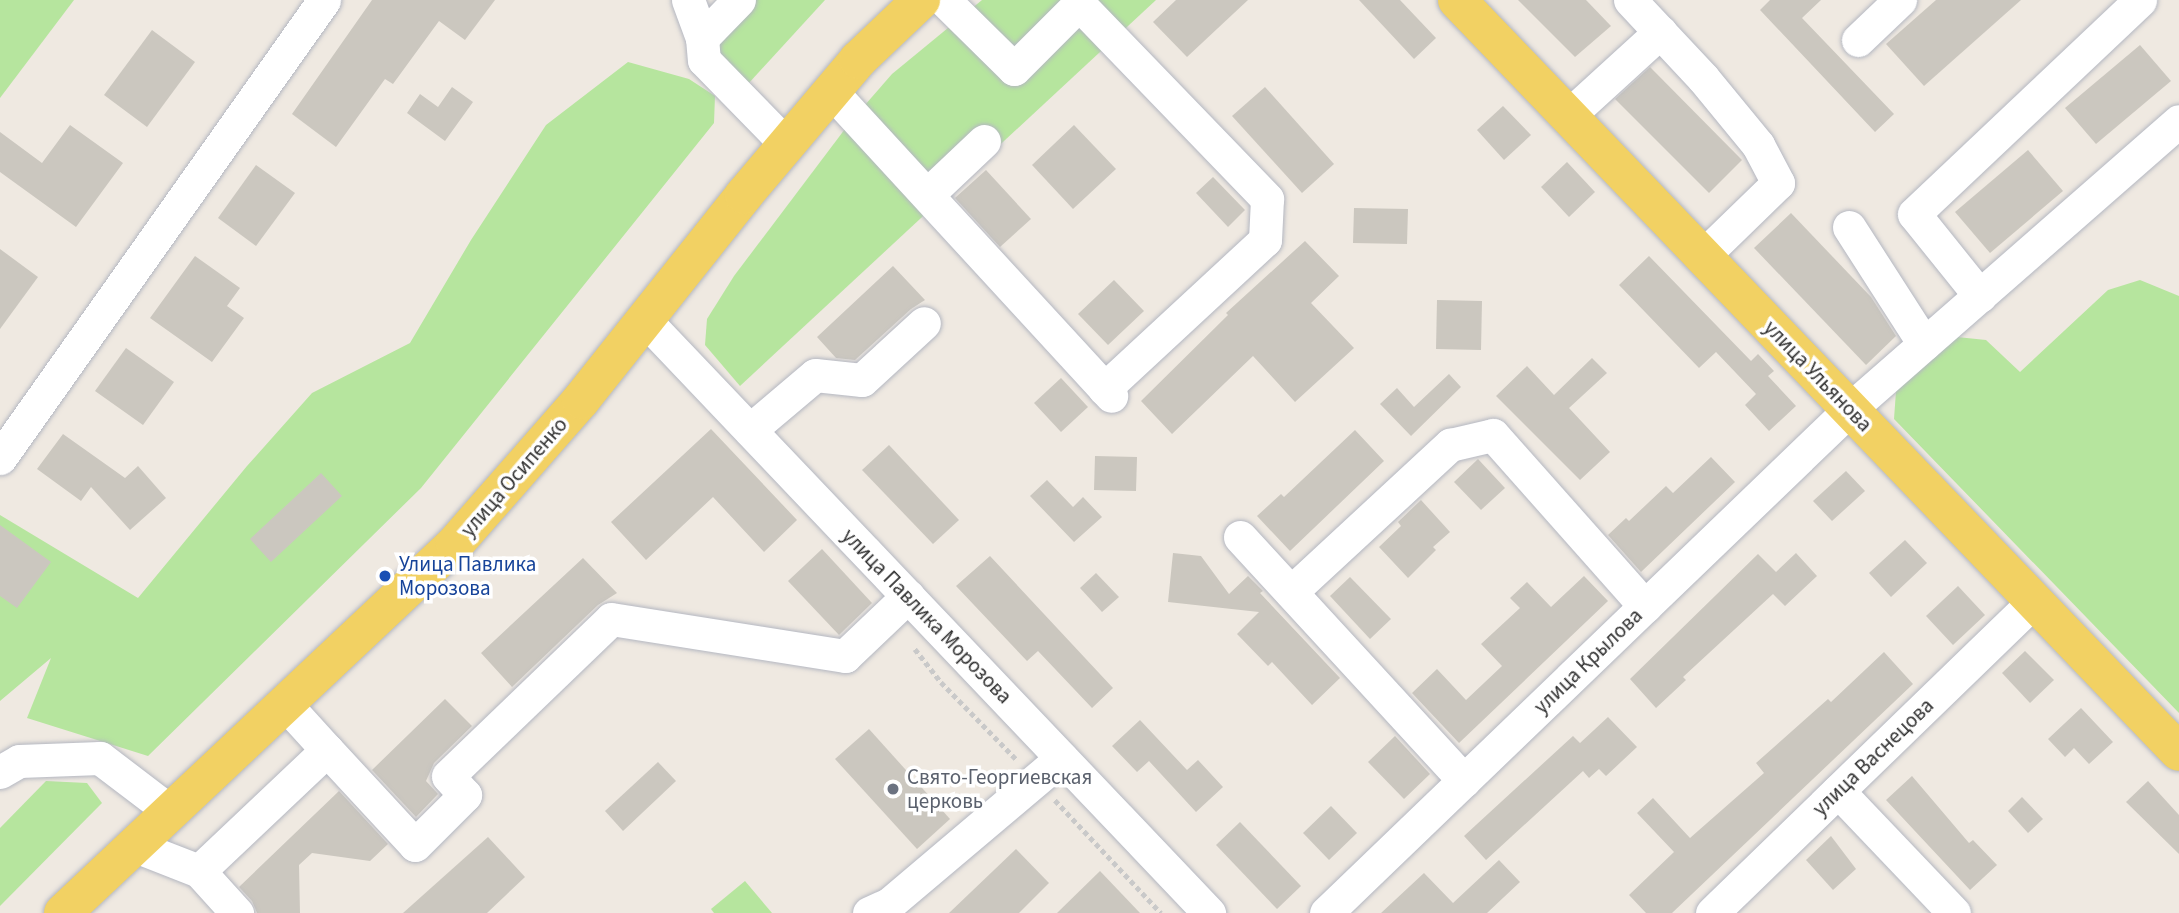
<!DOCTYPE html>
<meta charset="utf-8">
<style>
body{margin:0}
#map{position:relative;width:2179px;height:913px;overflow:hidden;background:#efe9e1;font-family:"Source Sans 3",sans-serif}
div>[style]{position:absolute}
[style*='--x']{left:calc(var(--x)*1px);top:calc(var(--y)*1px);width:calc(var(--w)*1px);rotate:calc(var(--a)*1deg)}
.green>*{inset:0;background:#b6e59e}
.building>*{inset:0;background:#cbc7bf}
.path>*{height:4.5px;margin-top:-2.25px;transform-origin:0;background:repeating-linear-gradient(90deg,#c9c9c9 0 5px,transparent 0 8.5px)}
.roads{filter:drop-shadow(0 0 2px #b4b7c1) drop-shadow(0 0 2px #b4b7c1)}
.minor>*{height:33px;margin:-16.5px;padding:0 16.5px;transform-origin:16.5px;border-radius:16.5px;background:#fff}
.major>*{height:38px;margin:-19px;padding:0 19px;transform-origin:19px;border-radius:19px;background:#f2d163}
.dots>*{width:19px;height:19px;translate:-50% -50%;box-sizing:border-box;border:4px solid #fff;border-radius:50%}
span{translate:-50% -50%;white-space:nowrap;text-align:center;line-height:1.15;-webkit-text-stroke:7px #fff;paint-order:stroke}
.street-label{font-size:21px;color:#2e2e2e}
.transit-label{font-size:21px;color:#164399}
.left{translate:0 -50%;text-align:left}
.worship-label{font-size:21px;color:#5b616d}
</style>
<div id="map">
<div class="green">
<i style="clip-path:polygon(0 0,74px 0,0 98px)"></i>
<i style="clip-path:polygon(734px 0,825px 0,748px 84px,709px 51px)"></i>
<i style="clip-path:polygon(982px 0,1156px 0,740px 386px,705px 345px,707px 319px,734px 276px,851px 121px,892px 74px)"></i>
<i style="clip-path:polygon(628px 62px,689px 79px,715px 96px,714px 123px,421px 488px,148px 756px,27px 718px,51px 658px,0 701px,0 515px,138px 598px,247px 466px,312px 393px,410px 343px,471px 240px,546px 125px)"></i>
<i style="clip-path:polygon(2140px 280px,2179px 296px,2179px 713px,1894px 419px,1896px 391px,1957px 337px,1986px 340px,2020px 372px,2108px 290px)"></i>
<i style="clip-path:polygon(46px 781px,87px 783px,102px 803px,0 906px,0 828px)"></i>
<i style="clip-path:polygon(745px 881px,772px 913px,714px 913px,711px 909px)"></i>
</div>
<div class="building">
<i style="clip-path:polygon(372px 0,495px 0,465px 40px,439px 21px,393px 84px,385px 79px,336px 147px,292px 114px)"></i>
<i style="clip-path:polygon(1176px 0,1248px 0,1187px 57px,1153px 22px)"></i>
<i style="clip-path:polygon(1359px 0,1400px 0,1436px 38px,1414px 59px)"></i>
<i style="clip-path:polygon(1518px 0,1586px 0,1611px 26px,1575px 57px)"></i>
<i style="clip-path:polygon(1770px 0,1821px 0,1802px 18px,1894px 114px,1875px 132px,1760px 10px)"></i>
<i style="clip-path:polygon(1936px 0,2021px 0,1924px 86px,1886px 44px)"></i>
<i style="clip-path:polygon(152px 30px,195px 62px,147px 127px,104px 95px)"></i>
<i style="clip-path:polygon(2140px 45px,2171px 81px,2096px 144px,2065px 108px)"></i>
<i style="clip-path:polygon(1650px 67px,1742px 160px,1709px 193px,1615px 99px)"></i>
<i style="clip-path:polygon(452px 87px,473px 102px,445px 141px,407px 113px,420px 94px,438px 107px)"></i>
<i style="clip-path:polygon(1265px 87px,1334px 164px,1302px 193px,1232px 116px)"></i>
<i style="clip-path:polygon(1503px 106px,1531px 135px,1504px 160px,1477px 130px)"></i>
<i style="clip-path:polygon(70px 125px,123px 163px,76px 227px,0 172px,0 132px,42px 163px)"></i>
<i style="clip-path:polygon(1074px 125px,1116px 169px,1073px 209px,1032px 165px)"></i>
<i style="clip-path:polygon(2028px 150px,2063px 191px,1990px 253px,1955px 212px)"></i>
<i style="clip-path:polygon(1567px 162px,1595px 192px,1569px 217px,1541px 187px)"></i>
<i style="clip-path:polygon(256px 165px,295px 193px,256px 246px,218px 218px)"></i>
<i style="clip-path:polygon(986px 170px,1031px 219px,1000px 247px,955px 198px)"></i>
<i style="clip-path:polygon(1213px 177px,1245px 210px,1228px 227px,1196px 193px)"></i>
<i style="clip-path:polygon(1354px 208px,1408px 209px,1407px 244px,1353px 243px)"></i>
<i style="clip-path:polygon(1791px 213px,1871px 297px,1896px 336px,1866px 365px,1754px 248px)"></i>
<i style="clip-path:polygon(1305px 241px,1339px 276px,1311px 303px,1354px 348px,1295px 402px,1253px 356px,1172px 434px,1141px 401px,1228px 315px,1226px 313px)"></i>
<i style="clip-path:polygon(0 249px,38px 277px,0 329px)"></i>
<i style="clip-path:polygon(195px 256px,240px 288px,227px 306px,244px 318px,212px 362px,150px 318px)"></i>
<i style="clip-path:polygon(1649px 256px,1751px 361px,1758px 354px,1774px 371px,1768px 376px,1796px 406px,1769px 431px,1745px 405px,1756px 394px,1716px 352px,1699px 368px,1619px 285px)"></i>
<i style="clip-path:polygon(893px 266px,925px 300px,911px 309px,855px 360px,836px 358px,817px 337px)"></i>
<i style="clip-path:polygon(1114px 280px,1144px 311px,1108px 345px,1078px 314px)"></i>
<i style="clip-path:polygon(1437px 300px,1482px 301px,1481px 350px,1436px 349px)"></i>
<i style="clip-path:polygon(126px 348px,174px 382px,143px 425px,95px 391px)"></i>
<i style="clip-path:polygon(1592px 358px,1607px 373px,1569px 408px,1610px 452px,1580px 480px,1496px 396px,1527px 366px,1554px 395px)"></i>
<i style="clip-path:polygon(1449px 374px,1461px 387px,1411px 436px,1380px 404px,1397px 388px,1414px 407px)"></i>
<i style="clip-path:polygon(1061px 378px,1088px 407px,1061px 432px,1034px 403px)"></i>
<i style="clip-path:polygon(711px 429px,797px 520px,764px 552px,713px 497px,646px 560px,611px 522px)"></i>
<i style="clip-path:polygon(1355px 430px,1384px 461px,1290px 551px,1257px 516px,1281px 494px,1284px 497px)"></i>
<i style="clip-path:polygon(63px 434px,125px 478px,138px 466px,166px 498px,130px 530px,91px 487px,81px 501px,37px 469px)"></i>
<i style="clip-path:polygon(889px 445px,959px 520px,933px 544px,862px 470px)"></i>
<i style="clip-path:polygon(1095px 456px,1137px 457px,1136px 491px,1094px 490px)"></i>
<i style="clip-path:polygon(1711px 457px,1735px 482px,1641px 572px,1608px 535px,1626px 518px,1629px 521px,1666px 486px,1673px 493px)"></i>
<i style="clip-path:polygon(1478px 459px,1505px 488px,1481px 510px,1454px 482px)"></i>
<i style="clip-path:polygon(1846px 471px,1865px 491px,1832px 521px,1813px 501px)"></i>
<i style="clip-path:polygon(321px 473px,342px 496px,271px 562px,250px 539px)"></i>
<i style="clip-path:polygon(1047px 480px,1073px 507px,1083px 497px,1102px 517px,1074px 542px,1030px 496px)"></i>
<i style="clip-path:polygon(1421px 500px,1450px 532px,1433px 547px,1436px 550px,1408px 578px,1379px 547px,1401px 526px,1398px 522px)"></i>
<i style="clip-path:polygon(0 525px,51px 562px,17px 608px,0 596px)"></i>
<i style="clip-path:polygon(1905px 540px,1927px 563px,1891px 597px,1869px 573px)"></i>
<i style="clip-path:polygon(822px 549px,872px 603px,839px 635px,788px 581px)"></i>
<i style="clip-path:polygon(1173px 553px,1201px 556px,1229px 594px,1248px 576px,1263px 591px,1260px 593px,1340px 678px,1312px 705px,1272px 662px,1268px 666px,1237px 634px,1259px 612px,1168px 602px)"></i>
<i style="clip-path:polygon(1796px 553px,1817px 576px,1785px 606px,1773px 594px,1683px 677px,1686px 680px,1656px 708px,1630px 679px,1758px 554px,1776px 572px)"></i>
<i style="clip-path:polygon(990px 556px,1113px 688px,1092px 708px,1038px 651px,1027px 661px,956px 586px)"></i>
<i style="clip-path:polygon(583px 558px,617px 593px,598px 605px,512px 687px,481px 653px)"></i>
<i style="clip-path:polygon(1096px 573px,1119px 597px,1102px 612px,1080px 588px)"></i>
<i style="clip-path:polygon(1584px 576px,1608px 601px,1459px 743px,1412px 693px,1437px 669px,1466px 700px,1502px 666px,1481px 644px,1520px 608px,1510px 598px,1527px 582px,1551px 607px)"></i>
<i style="clip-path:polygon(1350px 577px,1391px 619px,1370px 639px,1330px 596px)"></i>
<i style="clip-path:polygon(1958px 586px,1985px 615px,1953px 645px,1926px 616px)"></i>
<i style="clip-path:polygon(2025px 651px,2054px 680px,2030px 703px,2002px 673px)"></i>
<i style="clip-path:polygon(1884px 652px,1913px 684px,1672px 913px,1646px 913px,1629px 895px,1674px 852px,1637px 813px,1653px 798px,1690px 838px,1764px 773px,1756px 763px,1828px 699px,1831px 702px)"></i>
<i style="clip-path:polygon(445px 699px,472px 726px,434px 763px,426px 781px,438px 794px,416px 817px,372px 770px)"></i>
<i style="clip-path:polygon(2081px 708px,2113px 742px,2089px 764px,2074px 748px,2065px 757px,2048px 739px)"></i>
<i style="clip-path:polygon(1608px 717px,1637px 747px,1606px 776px,1599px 769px,1589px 778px,1583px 771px,1486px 860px,1464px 836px,1573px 736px,1580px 743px)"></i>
<i style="clip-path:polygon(1140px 720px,1187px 770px,1198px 760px,1223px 787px,1196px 812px,1149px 761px,1137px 772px,1112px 746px)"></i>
<i style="clip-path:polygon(869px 729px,950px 819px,917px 849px,835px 759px)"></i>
<i style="clip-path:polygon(1395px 736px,1430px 774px,1404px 799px,1368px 762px)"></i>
<i style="clip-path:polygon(658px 762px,676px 781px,623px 831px,605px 811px)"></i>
<i style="clip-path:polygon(1912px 776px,1969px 843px,1973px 840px,1997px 865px,1970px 890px,1886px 800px)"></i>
<i style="clip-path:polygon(2148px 781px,2179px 815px,2179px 854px,2126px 802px)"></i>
<i style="clip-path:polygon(339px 791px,388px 844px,370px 861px,312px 853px,299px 865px,300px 913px,257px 913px,252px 901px,239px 887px)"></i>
<i style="clip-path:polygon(2022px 797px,2043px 819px,2028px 833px,2008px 811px)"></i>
<i style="clip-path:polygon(1331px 806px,1357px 833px,1329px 860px,1303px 833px)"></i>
<i style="clip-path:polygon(1240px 822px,1301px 886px,1277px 909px,1216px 845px)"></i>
<i style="clip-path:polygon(1831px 836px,1856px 869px,1833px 890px,1806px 860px)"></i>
<i style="clip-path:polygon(488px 837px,525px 877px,487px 913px,403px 913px)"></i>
<i style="clip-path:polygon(1016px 849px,1049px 883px,1019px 913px,949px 913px)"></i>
<i style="clip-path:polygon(1499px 860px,1520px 882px,1487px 913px,1381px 913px,1424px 873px,1453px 903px)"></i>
<i style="clip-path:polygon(1100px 871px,1140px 913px,1057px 913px)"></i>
</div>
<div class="path">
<i style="--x:915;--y:649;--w:42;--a:51.8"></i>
<i style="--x:941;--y:682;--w:110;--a:45.7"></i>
<i style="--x:1055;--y:800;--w:155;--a:46.8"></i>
</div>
<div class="roads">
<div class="minor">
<i style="--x:688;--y:0;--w:40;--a:69.8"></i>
<i style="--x:702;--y:38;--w:22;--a:85"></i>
<i style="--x:704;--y:60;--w:117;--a:45.7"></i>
<i style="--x:944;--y:0;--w:98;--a:44.6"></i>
<i style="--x:1014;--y:69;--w:92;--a:-45"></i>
<i style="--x:1079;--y:4;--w:271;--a:46"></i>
<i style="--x:1267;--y:199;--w:41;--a:92.8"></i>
<i style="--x:1265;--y:240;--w:219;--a:137.2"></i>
<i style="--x:1630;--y:0;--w:107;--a:46.9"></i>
<i style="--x:1703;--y:78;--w:87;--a:50.6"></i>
<i style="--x:1758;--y:145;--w:43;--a:62.2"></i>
<i style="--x:1778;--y:183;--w:105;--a:135.8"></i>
<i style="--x:702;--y:38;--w:53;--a:-45.8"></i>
<i style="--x:1858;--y:40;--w:58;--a:-43.6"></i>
<i style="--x:831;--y:91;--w:414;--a:47.4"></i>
<i style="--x:1568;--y:116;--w:125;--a:-42.4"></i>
<i style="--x:928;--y:194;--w:77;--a:-43.4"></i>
<i style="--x:1849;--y:227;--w:139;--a:57.3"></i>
<i style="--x:1980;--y:296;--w:105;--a:-128.8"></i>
<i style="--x:1914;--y:214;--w:311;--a:-43.4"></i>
<i style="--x:644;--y:319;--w:820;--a:46.43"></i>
<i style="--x:750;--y:430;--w:85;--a:-40.2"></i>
<i style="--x:815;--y:375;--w:47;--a:6.1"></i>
<i style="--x:862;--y:380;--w:84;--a:-42.6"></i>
<i style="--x:0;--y:458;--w:561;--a:-54.72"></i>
<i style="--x:1240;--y:537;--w:331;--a:47.4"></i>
<i style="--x:1291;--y:592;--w:217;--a:-42.8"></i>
<i style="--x:1450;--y:445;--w:44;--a:-13.1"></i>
<i style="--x:1493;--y:435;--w:229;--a:48.4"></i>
<i style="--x:327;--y:750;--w:129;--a:47.2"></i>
<i style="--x:415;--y:845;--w:71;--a:-45"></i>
<i style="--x:465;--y:795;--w:25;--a:-132"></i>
<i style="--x:448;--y:776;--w:226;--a:-43.9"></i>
<i style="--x:611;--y:619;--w:237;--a:9"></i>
<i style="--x:845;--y:656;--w:87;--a:-43.6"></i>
<i style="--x:0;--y:772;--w:22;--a:-30"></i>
<i style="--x:19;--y:761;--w:81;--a:-2.1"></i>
<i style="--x:100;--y:758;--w:89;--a:37.3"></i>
<i style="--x:1838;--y:791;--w:168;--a:46.4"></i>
<i style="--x:135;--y:846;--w:69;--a:21.3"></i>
<i style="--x:199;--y:871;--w:176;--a:-43.4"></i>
<i style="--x:327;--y:750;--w:61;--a:-132.3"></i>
<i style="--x:199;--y:871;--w:57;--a:47.9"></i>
<i style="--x:869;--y:913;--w:22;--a:-24"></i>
<i style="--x:889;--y:904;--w:226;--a:-40.2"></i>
<i style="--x:1326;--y:913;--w:727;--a:-43.89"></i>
<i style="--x:1850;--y:409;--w:437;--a:-41.2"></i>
<i style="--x:1712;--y:913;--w:448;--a:-44.1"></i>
</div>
<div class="major">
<i style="--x:1457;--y:0;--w:1042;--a:46.17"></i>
<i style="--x:63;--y:913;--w:538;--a:-43.27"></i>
<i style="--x:455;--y:544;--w:191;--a:-48.8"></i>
<i style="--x:581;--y:400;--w:262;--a:-51.5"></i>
<i style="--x:744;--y:195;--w:177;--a:-49.8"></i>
<i style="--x:858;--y:60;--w:87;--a:-43.6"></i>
</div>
</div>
<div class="dots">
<i style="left:385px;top:576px;background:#1a4fb4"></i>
<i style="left:893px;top:789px;background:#6b7280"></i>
</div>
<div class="street-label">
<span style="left:1818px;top:376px;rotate:46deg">улица Ульянова</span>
<span style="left:514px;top:477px;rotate:-49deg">улица Осипенко</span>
<span style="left:927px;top:616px;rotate:46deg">улица Павлика Морозова</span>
<span style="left:1588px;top:661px;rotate:-44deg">улица Крылова</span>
<span style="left:1873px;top:757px;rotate:-44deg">улица Васнецова</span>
</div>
<div class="transit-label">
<span class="left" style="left:399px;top:576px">Улица Павлика<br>Морозова</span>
</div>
<div class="worship-label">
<span class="left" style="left:907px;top:789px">Свято-Георгиевская<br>церковь</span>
</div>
</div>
